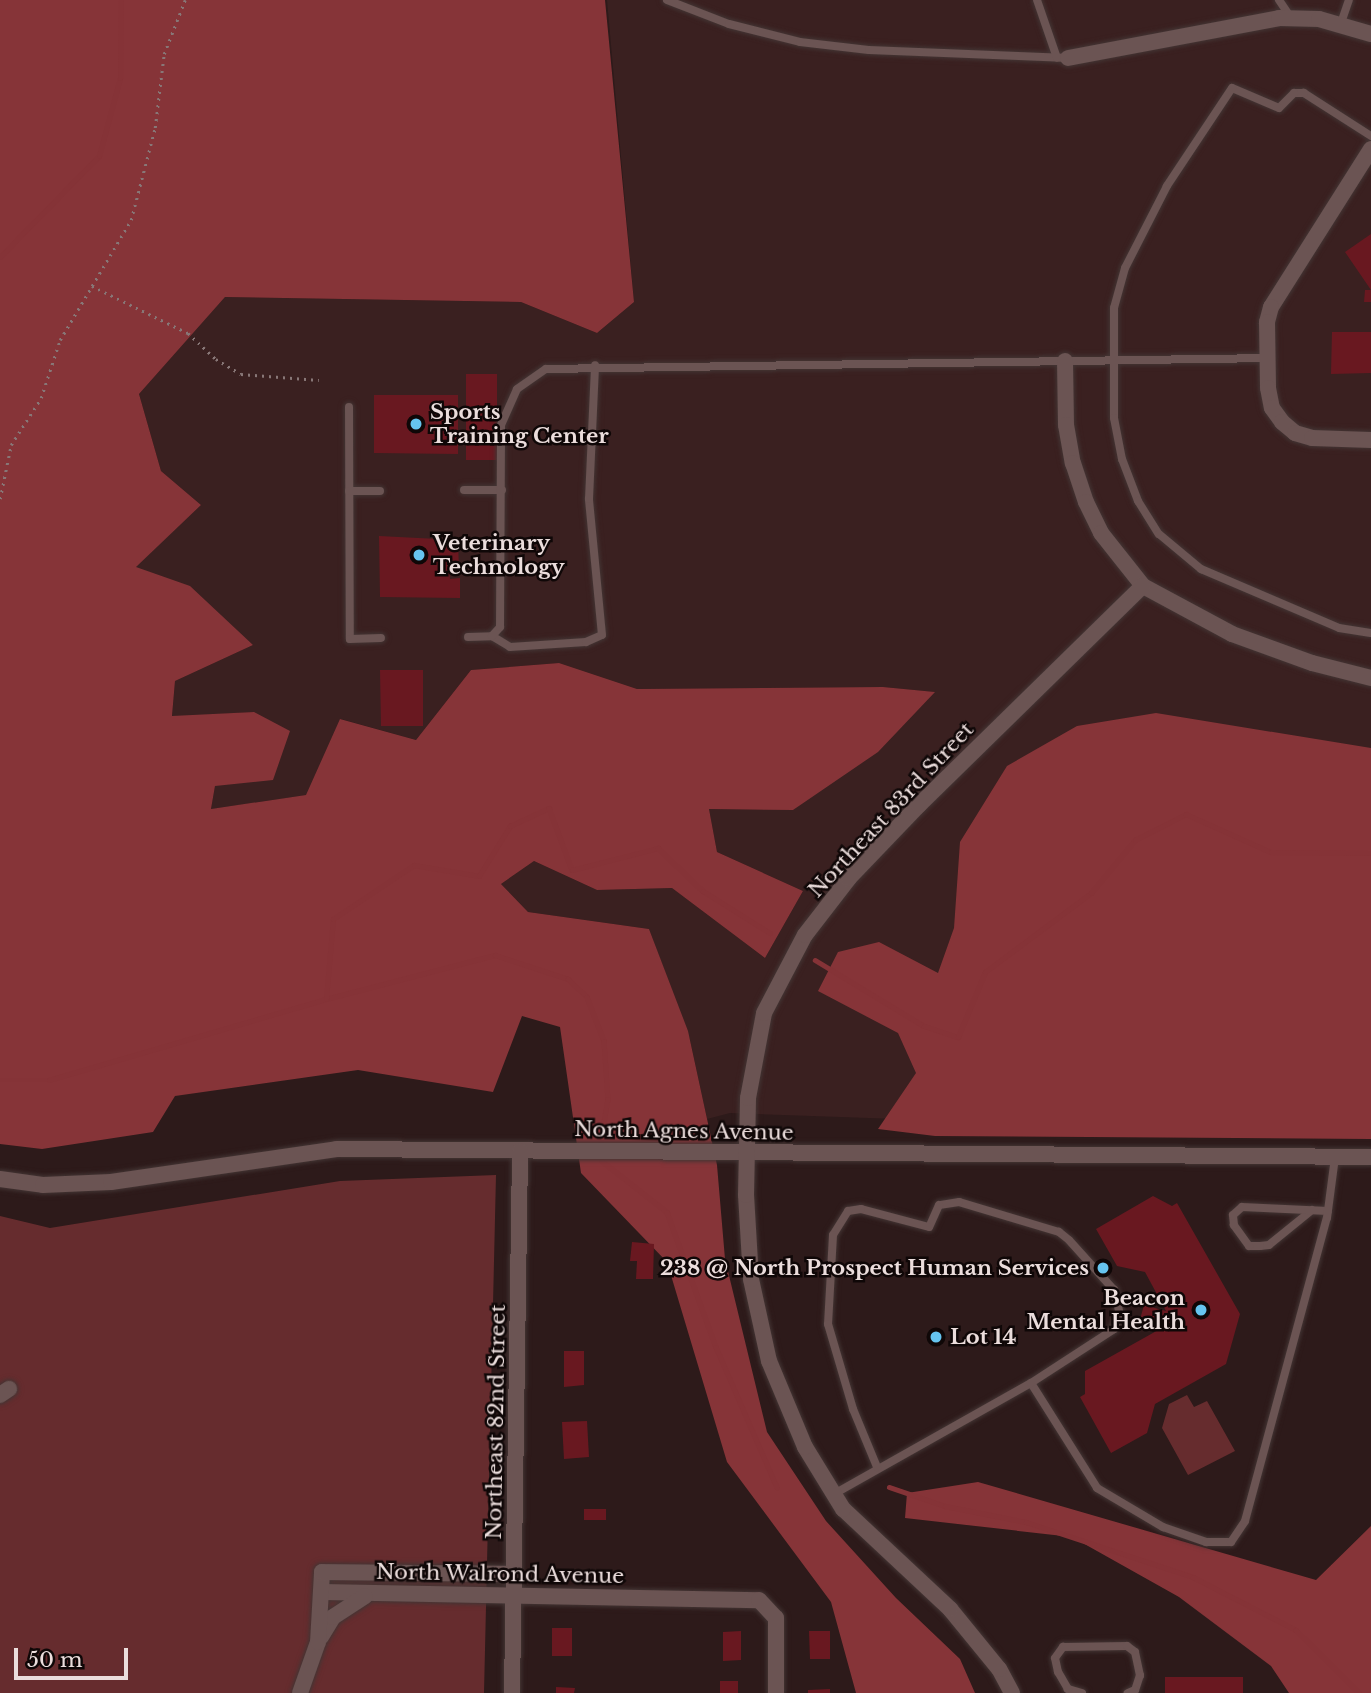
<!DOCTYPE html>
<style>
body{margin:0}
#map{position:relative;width:1371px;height:1693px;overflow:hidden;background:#2d1a1a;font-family:"Libre Baskerville",serif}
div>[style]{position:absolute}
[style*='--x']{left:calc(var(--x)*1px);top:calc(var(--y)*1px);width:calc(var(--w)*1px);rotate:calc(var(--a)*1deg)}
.built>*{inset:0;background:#3a2020}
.green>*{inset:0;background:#662c2e}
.forest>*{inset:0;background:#863438}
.stream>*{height:4.5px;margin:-2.25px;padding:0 2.25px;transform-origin:2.25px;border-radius:2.25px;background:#853337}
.building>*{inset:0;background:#691820}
.path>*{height:2.5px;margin-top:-1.25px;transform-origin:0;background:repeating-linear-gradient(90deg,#877 0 2px,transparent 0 7px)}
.roads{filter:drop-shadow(0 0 2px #433534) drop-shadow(0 0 2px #433534)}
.service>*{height:8px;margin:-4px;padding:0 4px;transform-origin:4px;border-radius:4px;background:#6b5453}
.minor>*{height:16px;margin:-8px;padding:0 8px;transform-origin:8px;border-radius:8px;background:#6b5453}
.dots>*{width:19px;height:19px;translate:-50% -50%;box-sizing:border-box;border:4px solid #0f0707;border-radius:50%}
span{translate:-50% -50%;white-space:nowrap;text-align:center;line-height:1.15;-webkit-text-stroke:5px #0f0707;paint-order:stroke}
.poi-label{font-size:21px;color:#ebdddc;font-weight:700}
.left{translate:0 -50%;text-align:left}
.right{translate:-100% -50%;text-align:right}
.street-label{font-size:21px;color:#ebdddc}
.scale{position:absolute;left:14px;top:1648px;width:114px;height:32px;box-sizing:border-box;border:4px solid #ebdddc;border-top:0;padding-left:9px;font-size:21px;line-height:24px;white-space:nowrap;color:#ebdddc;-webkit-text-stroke:5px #0f0707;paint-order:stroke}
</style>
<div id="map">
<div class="built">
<i style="clip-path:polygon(607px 0,1371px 0,1371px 1104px,898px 1119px,730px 1113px,707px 1119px,690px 1040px,649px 929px,528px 912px,501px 884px,534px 861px,597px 890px,672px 888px,765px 958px,803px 891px,717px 852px,709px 809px,793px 810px,934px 692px,883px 687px,637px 689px,559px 663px,471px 670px,416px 740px,341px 719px,307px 795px,211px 809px,215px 786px,254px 712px,172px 717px,175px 681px,253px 645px,135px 567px,201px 505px,161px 471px,139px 394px,225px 297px,521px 302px,597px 333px,634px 302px)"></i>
</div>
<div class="green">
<i style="clip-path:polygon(496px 1175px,484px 1693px,0 1693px,0 1216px,50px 1228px,340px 1181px)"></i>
<i style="clip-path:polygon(1187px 1395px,1194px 1407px,1207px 1401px,1235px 1451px,1188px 1475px,1162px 1428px,1169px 1404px)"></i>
</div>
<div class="forest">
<i style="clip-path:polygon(0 0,605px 0,634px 302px,597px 333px,521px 302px,225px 297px,139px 394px,161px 471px,201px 505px,136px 567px,190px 586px,253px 645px,175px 681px,172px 716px,254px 712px,290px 731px,273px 780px,215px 786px,211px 809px,306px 795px,340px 719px,416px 740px,471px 670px,559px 663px,637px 689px,883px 687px,935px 692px,878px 752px,793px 810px,709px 809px,717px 852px,803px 891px,765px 958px,672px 888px,597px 890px,534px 861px,501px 884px,528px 912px,649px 929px,688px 1031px,717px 1165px,725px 1259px,767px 1432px,826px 1521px,896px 1598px,960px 1659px,975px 1693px,856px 1693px,831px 1602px,727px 1462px,667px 1262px,581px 1173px,560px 1027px,522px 1016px,493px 1092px,358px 1070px,175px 1096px,153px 1132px,42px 1149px,0 1144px)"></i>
<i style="clip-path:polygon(1156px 713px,1371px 748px,1371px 1139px,935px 1136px,878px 1129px,916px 1073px,898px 1033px,818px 991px,838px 952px,879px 942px,938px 973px,954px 928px,960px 842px,1007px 766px,1077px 726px)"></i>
<i style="clip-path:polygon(978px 1482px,1316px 1580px,1371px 1526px,1371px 1693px,1289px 1693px,1271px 1666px,1179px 1597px,1072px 1537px,905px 1518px,907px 1493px)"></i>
</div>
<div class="stream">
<i style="--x:0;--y:257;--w:141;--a:-45.6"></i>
<i style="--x:99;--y:156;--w:81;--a:-74.9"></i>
<i style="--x:120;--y:78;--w:78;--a:-89.3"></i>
<i style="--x:815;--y:960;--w:127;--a:31.2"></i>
<i style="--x:924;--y:1026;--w:36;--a:18"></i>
<i style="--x:958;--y:1037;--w:70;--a:-67.4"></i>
<i style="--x:985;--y:972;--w:132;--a:-36.7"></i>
<i style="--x:1091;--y:893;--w:69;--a:-50.3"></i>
<i style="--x:1135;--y:840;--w:57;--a:-27"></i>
<i style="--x:1186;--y:814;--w:93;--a:24.1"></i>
<i style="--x:1271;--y:852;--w:100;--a:0.6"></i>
<i style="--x:326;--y:999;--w:175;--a:-14.6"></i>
<i style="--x:495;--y:955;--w:77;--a:18.2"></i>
<i style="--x:568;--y:979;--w:26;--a:43"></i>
<i style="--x:587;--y:997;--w:47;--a:68.9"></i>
<i style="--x:604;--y:1041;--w:58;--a:86.1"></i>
<i style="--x:608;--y:1099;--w:42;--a:99.7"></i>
<i style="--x:0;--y:1080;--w:49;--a:0"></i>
<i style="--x:49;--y:1080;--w:289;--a:-16.3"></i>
<i style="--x:326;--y:999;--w:80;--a:-85"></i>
<i style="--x:333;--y:919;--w:97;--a:-33.7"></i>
<i style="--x:414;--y:865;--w:66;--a:9.6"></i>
<i style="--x:479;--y:876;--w:59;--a:-58.2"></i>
<i style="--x:510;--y:826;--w:43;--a:-24.8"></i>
<i style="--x:549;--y:808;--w:66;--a:69.6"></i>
<i style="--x:572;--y:870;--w:89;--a:-14.3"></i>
<i style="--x:658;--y:848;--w:62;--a:43.7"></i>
<i style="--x:703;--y:891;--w:79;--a:32.1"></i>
<i style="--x:602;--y:1161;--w:83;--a:38.1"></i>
<i style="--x:667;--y:1212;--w:144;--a:70.1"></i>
<i style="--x:716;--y:1347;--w:153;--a:66.5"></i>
<i style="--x:889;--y:1487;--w:59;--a:18.7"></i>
<i style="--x:945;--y:1506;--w:83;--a:11.2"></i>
<i style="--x:1026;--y:1522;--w:176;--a:18.2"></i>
<i style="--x:1193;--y:1577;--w:116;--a:27.2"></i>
<i style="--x:1296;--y:1630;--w:89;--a:45"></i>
</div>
<div class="building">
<i style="clip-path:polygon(1371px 234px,1371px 302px,1364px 302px,1365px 290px,1371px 290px,1345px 252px)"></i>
<i style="clip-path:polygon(1332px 332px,1371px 332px,1371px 373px,1331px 374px)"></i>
<i style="clip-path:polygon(466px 374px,497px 374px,497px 460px,466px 460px)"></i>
<i style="clip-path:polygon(374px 395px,458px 395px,458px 454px,374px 453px)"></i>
<i style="clip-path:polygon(379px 536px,458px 540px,459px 570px,449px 570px,450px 579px,460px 578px,460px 598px,380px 597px)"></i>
<i style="clip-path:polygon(380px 670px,423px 670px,423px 726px,381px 726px)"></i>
<i style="clip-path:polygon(1153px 1196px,1172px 1206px,1177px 1203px,1240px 1314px,1226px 1364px,1155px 1404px,1147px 1433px,1111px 1453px,1080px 1397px,1085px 1394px,1085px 1371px,1160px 1329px,1139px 1323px,1144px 1305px,1166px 1311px,1145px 1272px,1117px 1266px,1096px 1229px)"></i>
<i style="clip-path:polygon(632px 1242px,654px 1244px,653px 1279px,636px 1279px,637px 1261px,630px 1261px)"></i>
<i style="clip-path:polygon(564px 1351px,584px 1351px,584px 1385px,564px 1387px)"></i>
<i style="clip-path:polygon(587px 1421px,589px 1457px,564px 1459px,562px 1422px)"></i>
<i style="clip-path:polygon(584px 1509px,606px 1509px,606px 1520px,584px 1520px)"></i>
<i style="clip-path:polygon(552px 1628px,572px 1628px,572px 1656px,552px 1656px)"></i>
<i style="clip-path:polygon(741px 1631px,741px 1660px,723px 1661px,723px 1632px)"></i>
<i style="clip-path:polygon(809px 1631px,830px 1631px,830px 1659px,810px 1659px)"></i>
<i style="clip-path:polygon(1165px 1677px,1243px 1677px,1243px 1693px,1165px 1693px)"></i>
<i style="clip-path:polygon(720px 1681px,738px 1681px,738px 1693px,720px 1693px)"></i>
<i style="clip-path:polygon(556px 1687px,575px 1688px,574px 1693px,556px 1693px)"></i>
<i style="clip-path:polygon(830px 1689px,830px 1693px,808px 1693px,808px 1690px)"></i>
</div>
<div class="path">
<i style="--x:92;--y:286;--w:107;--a:26.1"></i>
<i style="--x:188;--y:333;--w:38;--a:43"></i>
<i style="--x:216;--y:359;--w:29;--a:31"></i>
<i style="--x:241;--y:374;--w:78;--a:4.4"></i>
<i style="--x:0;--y:499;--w:55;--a:-78.5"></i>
<i style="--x:11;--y:445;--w:56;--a:-57.4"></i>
<i style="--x:41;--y:398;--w:61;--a:-71.9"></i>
<i style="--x:60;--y:340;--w:139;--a:-59.4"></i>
<i style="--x:131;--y:220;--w:95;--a:-75.4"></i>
<i style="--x:155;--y:128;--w:75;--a:-83.1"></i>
<i style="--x:164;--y:54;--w:58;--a:-68.7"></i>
</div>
<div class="roads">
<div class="service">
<i style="--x:667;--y:0;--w:66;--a:21.2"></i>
<i style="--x:729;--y:24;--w:73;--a:14.2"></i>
<i style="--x:800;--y:42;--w:69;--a:6.6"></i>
<i style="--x:869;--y:50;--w:199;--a:2.3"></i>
<i style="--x:1037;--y:0;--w:61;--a:71"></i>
<i style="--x:1279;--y:0;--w:22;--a:56"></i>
<i style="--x:1341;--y:23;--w:24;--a:-71"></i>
<i style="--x:1371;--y:136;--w:80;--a:-147.3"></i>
<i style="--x:1304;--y:93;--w:10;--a:180"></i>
<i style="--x:1294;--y:93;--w:21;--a:135"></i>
<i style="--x:1279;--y:108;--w:51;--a:-156.9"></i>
<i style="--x:1232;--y:88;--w:118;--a:123.6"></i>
<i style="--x:1167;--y:186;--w:92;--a:117.1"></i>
<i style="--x:1125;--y:268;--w:41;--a:105.4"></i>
<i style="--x:1114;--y:308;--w:110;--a:90"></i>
<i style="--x:1114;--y:418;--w:42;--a:79"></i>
<i style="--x:1122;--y:459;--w:45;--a:69.1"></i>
<i style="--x:1138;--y:501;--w:39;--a:58"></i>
<i style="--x:1159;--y:534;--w:55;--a:39.8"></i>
<i style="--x:1201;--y:569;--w:150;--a:23.1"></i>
<i style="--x:1339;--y:628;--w:32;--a:9"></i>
<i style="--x:349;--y:407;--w:232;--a:89.8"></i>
<i style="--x:350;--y:639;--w:31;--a:-2"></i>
<i style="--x:464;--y:490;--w:38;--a:0"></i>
<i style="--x:349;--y:491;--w:31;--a:0"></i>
<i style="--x:492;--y:636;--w:21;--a:31"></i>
<i style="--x:510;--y:647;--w:76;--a:-3.8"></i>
<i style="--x:586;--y:642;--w:17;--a:-24"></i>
<i style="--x:602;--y:635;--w:137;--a:-95.5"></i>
<i style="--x:589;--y:499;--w:134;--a:-87.4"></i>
<i style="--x:468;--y:637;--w:24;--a:-2"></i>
<i style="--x:492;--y:636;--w:12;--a:-48"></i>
<i style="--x:500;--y:627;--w:202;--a:-89.7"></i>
<i style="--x:501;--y:425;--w:39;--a:-66"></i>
<i style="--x:517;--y:389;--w:35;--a:-35"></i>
<i style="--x:546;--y:369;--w:721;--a:-0.87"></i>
<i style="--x:1312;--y:1210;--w:55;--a:140.9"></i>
<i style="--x:1269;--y:1245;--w:9;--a:174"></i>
<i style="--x:1260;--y:1246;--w:11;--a:180"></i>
<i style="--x:1249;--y:1246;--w:26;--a:-126"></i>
<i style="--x:1234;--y:1225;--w:10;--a:-96"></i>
<i style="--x:1233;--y:1215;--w:12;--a:-42"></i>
<i style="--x:1242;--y:1207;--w:86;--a:2.7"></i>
<i style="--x:1031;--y:1383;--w:124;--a:57.8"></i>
<i style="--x:1097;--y:1488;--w:77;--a:30.6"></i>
<i style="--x:1163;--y:1527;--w:46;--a:19.2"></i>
<i style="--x:1206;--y:1542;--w:25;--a:0"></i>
<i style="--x:1231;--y:1542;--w:25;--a:-56"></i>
<i style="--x:1245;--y:1521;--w:314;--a:-74.9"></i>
<i style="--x:1327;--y:1218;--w:62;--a:-82.5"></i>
<i style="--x:834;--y:1494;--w:226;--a:-29.4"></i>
<i style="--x:1031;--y:1383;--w:99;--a:-33"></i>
<i style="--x:1114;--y:1329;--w:15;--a:-67"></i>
<i style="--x:1120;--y:1315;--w:26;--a:-103"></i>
<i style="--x:1114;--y:1290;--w:67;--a:-132"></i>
<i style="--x:1069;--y:1240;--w:13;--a:-141"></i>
<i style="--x:1059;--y:1232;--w:104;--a:-163.3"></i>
<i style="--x:959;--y:1202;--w:20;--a:171"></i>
<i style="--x:939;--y:1205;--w:24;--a:114"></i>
<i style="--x:929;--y:1227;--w:70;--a:-165.2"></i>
<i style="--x:861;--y:1209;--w:13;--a:171"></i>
<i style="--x:848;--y:1211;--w:28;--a:122"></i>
<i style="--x:833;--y:1235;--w:89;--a:93.2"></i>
<i style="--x:828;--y:1324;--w:89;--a:73.6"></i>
<i style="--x:853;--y:1409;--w:63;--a:67.5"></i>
<i style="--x:1082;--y:1693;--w:15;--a:-164"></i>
<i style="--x:1068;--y:1689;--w:20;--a:-120"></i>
<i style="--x:1058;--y:1672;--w:14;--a:-102"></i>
<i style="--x:1055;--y:1658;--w:14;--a:-54"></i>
<i style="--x:1063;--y:1647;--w:64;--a:-0.9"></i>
<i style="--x:1127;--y:1646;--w:10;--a:37"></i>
<i style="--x:1135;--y:1652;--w:24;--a:78"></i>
<i style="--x:1140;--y:1675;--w:16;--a:108"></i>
<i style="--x:1135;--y:1690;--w:8;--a:157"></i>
</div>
<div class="minor">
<i style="--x:1068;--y:58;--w:215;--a:-10.7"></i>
<i style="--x:1279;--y:18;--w:40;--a:1.4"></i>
<i style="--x:1319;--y:19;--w:54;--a:16.1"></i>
<i style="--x:1371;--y:149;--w:187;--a:122.3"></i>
<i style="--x:1271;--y:307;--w:16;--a:105"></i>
<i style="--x:1267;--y:322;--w:66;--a:89.1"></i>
<i style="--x:1268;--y:388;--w:20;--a:79"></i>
<i style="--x:1272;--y:408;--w:17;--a:54"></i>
<i style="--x:1282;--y:422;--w:17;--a:40"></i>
<i style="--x:1295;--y:433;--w:18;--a:16"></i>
<i style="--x:1312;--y:438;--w:59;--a:1.9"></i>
<i style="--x:1065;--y:361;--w:64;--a:89.1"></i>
<i style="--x:1066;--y:425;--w:39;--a:80"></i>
<i style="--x:1073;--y:463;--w:41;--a:71.6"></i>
<i style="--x:1086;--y:502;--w:34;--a:64"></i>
<i style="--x:1101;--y:533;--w:68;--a:51.6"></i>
<i style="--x:1143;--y:586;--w:101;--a:28.3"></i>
<i style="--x:1232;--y:634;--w:85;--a:19.9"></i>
<i style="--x:1312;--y:663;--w:61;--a:14.3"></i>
<i style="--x:0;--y:1179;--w:43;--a:7.9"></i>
<i style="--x:43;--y:1185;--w:68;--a:-2.5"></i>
<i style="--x:111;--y:1182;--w:228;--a:-8.3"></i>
<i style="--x:337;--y:1149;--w:1034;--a:0.44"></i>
<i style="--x:0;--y:1395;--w:11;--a:-34"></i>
<i style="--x:323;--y:1592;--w:436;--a:1.1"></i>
<i style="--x:759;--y:1600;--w:25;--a:47"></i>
<i style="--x:776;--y:1618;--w:75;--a:90"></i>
<i style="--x:321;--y:1637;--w:23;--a:-59"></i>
<i style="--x:333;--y:1617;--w:38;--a:-33"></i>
<i style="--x:300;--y:1693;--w:54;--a:-70.6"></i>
<i style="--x:318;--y:1642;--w:70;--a:-86.7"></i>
<i style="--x:322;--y:1572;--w:193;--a:0.6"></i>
<i style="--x:512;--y:1693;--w:542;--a:-89.15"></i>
<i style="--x:1012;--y:1693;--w:27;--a:-118"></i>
<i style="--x:999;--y:1669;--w:77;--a:-129.2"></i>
<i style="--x:950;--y:1609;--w:146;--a:-136.9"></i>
<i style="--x:843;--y:1509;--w:73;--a:-121.5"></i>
<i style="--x:805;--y:1447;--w:93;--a:-112.7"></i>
<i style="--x:769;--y:1361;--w:84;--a:-102.4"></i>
<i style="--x:751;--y:1279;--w:84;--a:-93.4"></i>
<i style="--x:746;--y:1195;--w:97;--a:-88.8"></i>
<i style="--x:748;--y:1098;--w:86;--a:-79.3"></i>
<i style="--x:764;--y:1013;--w:88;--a:-62.3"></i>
<i style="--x:805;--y:935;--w:72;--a:-52.3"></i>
<i style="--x:849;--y:878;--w:101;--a:-46.2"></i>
<i style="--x:919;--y:805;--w:313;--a:-44.4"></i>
</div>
</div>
<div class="dots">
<i style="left:416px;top:424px;background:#66c4ef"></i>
<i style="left:419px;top:555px;background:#66c4ef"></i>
<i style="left:1103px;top:1268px;background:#66c4ef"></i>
<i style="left:1201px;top:1310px;background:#66c4ef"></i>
<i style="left:936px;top:1337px;background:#66c4ef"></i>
</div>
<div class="poi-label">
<span class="left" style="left:430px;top:424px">Sports<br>Training Center</span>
<span class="left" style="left:433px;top:555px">Veterinary<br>Technology</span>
<span class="right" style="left:1089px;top:1268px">238 @ North Prospect Human Services</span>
<span class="right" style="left:1185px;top:1310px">Beacon<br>Mental Health</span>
<span class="left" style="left:950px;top:1337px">Lot 14</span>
</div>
<div class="street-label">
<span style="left:891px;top:810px;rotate:-47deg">Northeast 83rd Street</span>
<span style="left:684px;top:1131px;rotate:1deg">North Agnes Avenue</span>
<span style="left:496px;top:1422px;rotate:-89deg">Northeast 82nd Street</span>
<span style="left:500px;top:1574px;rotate:1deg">North Walrond Avenue</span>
</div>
<div class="scale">50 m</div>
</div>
